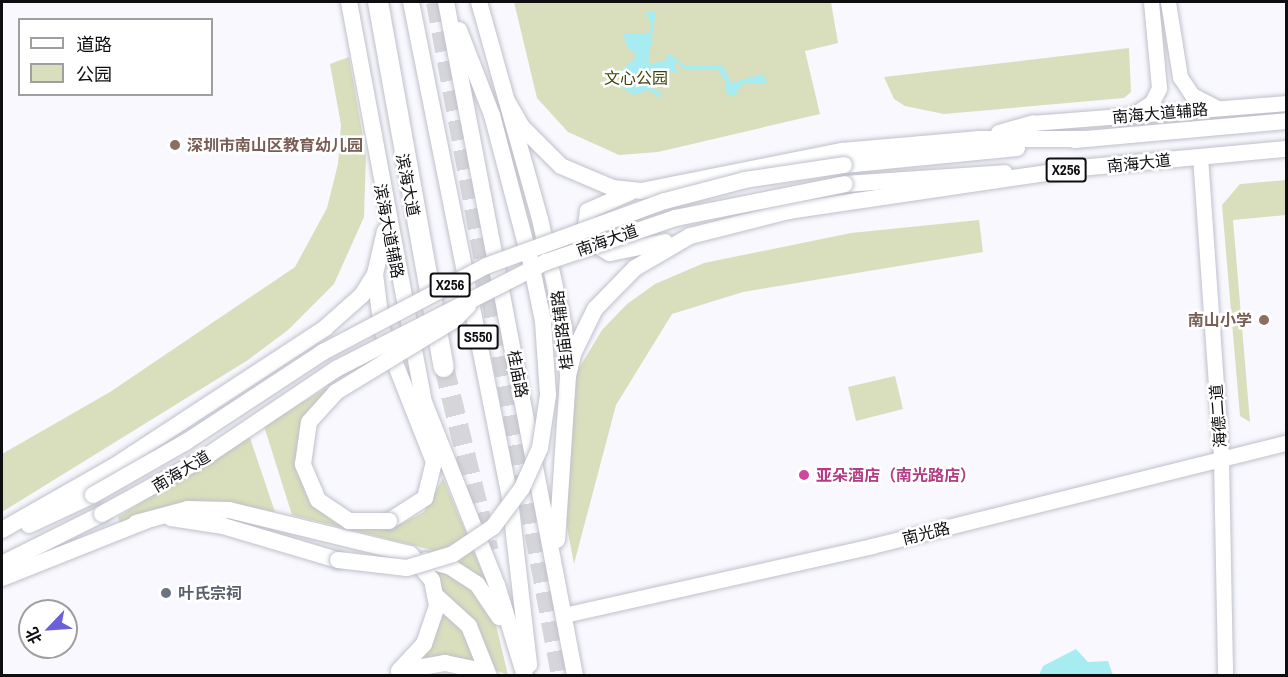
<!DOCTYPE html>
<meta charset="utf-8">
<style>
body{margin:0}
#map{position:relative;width:1288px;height:677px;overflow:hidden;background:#f8f8fe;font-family:"Archivo Narrow","Noto Sans SC",sans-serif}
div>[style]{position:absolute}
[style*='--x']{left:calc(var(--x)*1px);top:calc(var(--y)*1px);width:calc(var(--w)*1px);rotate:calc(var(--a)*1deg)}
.green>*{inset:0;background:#d9dfbc}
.water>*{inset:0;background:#a7ecf0}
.highway-tunnel>*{height:20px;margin-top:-10px;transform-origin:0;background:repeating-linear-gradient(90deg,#d5d5da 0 20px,transparent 0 30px)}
.roads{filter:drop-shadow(0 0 2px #bfc0ca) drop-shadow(0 0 2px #bfc0ca)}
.secondary>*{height:15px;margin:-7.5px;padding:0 7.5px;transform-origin:7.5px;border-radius:7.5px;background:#fff}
.primary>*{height:16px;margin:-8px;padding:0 8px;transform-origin:8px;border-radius:8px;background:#fff}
.highway>*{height:20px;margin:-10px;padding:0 10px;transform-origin:10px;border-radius:10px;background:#fff}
.bridges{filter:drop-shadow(0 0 2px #bfc0ca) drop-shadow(0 0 2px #bfc0ca)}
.primary-bridge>*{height:16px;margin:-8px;padding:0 8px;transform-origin:8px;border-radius:8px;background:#fff}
.dots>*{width:16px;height:16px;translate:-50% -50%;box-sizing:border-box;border:3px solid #fff;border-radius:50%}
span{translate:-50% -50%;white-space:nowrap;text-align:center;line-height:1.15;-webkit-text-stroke:5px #fff;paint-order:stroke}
.shield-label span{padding:2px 4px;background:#fff;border:2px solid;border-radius:4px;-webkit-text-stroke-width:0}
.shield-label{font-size:15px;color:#0e0e11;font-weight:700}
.park-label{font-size:16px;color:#3c4306}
.street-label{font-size:16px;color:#0e0e11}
.education-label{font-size:16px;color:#785e54;font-weight:700}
.left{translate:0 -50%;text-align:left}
.right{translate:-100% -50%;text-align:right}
.hotel-label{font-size:16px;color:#b23c85;font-weight:700}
.worship-label{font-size:16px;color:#5b616d;font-weight:700}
.frame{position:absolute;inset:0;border:3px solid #0e0e11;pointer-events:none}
.legend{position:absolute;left:18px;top:18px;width:195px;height:78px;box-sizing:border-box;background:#fff;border:2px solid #9f9fa0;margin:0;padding:8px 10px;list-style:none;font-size:18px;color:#0e0e11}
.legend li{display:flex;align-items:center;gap:12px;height:30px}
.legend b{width:30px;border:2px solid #9f9fa0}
.north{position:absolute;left:18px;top:599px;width:60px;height:60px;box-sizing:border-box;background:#fff;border:2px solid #9f9fa0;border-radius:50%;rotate:245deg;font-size:16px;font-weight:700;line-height:24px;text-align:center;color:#0e0e11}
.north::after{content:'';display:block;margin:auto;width:21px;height:27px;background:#6c60da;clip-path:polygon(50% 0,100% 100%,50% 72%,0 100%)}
</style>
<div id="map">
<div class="green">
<i style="clip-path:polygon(514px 2px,831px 2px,838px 43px,805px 51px,820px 114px,658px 152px,619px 155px,568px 132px,537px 98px)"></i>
<i style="clip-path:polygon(1129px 48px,1131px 92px,1124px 98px,944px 114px,905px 106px,894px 99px,884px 77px)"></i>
<i style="clip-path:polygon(349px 57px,366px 155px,364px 217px,334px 284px,288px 330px,248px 360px,2px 512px,2px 454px,110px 392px,295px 267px,327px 208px,338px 164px,341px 125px,330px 64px)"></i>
<i style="clip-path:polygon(1286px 180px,1286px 215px,1233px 220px,1250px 422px,1240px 416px,1222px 205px,1240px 184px)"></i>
<i style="clip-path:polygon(979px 220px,983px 252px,743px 292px,672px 314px,616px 405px,574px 564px,561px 495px,575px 375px,602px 330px,627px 304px,655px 284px,704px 263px,851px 233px)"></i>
<i style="clip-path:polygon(895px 376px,903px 409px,856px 421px,848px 387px)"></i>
<i style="clip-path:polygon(326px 388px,327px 392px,306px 420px,315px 505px,332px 520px,354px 529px,391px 529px,424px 512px,443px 478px,488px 585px,457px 561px,428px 549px,292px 515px,264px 426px)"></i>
<i style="clip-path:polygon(249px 435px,275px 512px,244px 506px,121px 526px,118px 517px)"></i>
<i style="clip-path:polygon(430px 565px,469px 586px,495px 621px,508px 675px,489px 668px,443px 597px)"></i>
<i style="clip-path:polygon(452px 611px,480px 662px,448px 656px,417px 661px,442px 612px)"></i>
</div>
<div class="water">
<i style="clip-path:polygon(656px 11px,648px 64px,665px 61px,668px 53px,686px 66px,723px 65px,731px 83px,763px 74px,767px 83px,743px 83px,734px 97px,725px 92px,726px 82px,718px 70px,686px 70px,675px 61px,677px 73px,664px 71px,658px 86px,647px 85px,661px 93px,661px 98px,648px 90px,634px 95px,623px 89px,618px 74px,637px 56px,627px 47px,623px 33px,649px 33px,652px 25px,645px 13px)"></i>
<i style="clip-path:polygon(1076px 649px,1088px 662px,1108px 661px,1113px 675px,1039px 675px,1043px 666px)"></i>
</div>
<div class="highway-tunnel">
<i style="--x:436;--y:2;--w:685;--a:79.49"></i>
<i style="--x:444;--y:367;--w:189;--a:76.3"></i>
</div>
<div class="roads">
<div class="secondary">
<i style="--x:1168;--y:2;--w:76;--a:80.9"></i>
<i style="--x:1180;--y:77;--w:22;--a:56"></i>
<i style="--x:1192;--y:95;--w:29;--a:27"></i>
<i style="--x:1133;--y:115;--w:23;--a:-34"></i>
<i style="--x:1152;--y:102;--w:16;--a:-63"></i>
<i style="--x:1159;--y:88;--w:86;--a:-95.3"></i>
<i style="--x:1033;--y:123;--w:254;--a:-4.5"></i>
<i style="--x:1200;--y:156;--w:305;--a:86"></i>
<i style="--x:1221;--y:460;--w:216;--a:88.9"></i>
<i style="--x:564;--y:615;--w:316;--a:-12.6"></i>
<i style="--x:872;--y:546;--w:427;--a:-14"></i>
</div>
<div class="primary">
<i style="--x:349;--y:2;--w:407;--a:79.4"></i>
<i style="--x:424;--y:402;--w:197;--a:68.3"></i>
<i style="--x:497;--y:585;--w:95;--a:72.9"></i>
<i style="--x:411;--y:2;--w:499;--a:78.7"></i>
<i style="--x:509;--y:491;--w:175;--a:83.4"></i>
<i style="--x:446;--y:2;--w:686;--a:79.16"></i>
<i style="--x:479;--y:2;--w:225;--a:74.3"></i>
<i style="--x:540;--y:219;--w:111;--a:77.5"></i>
<i style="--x:564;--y:327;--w:49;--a:85.3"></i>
<i style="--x:568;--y:376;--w:164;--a:93.8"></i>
<i style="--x:459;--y:30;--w:91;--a:68.8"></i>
<i style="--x:492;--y:115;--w:142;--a:75.3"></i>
<i style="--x:507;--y:101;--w:30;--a:60"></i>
<i style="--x:522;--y:127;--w:55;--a:45"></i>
<i style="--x:561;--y:166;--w:56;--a:22.9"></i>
<i style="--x:613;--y:188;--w:28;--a:6"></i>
<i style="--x:641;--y:191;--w:205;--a:-11.3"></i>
<i style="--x:842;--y:151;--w:138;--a:-5"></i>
<i style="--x:979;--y:139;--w:105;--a:0"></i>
<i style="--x:999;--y:133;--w:35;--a:-16"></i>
<i style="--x:1075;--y:140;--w:212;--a:-5.1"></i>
<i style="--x:844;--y:165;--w:174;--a:-5.6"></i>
<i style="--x:1058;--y:170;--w:229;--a:-5.3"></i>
<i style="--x:845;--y:184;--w:160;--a:-3.9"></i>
<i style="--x:629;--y:193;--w:45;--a:156.3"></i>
<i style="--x:588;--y:211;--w:21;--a:98"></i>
<i style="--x:585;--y:232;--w:10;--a:66"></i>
<i style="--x:589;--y:241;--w:24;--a:30"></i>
<i style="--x:610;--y:253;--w:56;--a:-11.3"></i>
<i style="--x:375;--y:274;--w:56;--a:82.9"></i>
<i style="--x:382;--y:330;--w:142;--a:68.5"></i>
<i style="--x:434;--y:462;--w:37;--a:104"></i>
<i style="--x:425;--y:498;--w:43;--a:147.4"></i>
<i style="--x:568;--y:376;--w:23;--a:-77"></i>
<i style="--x:573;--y:354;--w:50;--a:-63.9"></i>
<i style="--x:595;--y:309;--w:57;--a:-45.7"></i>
<i style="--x:635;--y:268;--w:64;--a:-30.2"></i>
<i style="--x:690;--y:236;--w:102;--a:-14.2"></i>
<i style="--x:789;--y:211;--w:282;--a:-8.4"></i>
<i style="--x:171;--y:518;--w:53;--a:8.7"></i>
<i style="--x:223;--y:526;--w:120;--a:16.5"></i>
<i style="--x:136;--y:523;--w:54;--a:-15.1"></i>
<i style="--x:188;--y:509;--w:41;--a:1.4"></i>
<i style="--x:229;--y:510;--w:186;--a:13.7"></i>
<i style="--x:410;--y:554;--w:34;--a:50"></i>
<i style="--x:432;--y:580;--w:26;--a:79"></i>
<i style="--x:437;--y:606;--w:40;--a:108.9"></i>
<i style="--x:424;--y:644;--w:37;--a:133"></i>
<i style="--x:29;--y:525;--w:71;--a:-25.1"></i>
<i style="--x:2;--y:530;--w:131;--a:-29.7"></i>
<i style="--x:116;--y:465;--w:250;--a:-33.2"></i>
<i style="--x:325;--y:328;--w:50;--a:-41.7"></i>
<i style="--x:362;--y:295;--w:25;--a:-58"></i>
<i style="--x:375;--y:274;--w:44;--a:-76.9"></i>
<i style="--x:426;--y:560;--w:24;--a:15"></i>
<i style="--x:449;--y:566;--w:33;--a:33"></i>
<i style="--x:477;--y:584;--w:40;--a:56"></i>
<i style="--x:2;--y:564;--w:112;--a:-26.6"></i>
<i style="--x:2;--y:578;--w:154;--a:-21.7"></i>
<i style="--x:435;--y:595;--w:46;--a:42.4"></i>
<i style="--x:469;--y:626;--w:54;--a:68.2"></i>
<i style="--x:400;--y:671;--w:46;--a:-10.1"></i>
<i style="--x:445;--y:663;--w:40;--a:12"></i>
</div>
<div class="highway">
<i style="--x:378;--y:2;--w:371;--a:79.8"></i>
</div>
</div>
<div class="bridges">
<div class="primary-bridge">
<i style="--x:93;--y:495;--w:107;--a:-29.7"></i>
<i style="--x:186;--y:442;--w:164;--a:-33.3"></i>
<i style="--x:323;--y:352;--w:184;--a:-27.8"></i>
<i style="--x:486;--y:266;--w:190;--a:-20"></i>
<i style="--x:665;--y:201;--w:83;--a:-14.7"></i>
<i style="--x:745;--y:180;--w:100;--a:-8.6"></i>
<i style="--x:102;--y:514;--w:120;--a:-28.9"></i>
<i style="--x:207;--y:456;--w:156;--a:-34"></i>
<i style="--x:336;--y:369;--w:236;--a:-27"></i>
<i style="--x:546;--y:262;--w:136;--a:-18.8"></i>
<i style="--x:675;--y:218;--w:173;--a:-11.3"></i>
<i style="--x:389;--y:521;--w:40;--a:180"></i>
<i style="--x:349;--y:521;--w:37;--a:-146"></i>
<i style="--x:318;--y:500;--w:39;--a:-113"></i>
<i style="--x:303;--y:464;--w:42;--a:-81.9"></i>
<i style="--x:309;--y:422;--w:40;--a:-48"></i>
<i style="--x:336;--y:392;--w:138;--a:-31.4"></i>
<i style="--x:454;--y:320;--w:20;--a:-45"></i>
<i style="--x:338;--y:560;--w:69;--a:6.6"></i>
<i style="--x:407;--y:568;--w:48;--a:-16.9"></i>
<i style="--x:453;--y:554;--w:48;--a:-34"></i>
<i style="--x:493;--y:527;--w:49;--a:-53.4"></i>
<i style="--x:522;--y:488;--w:44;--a:-65.8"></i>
<i style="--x:540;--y:448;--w:54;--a:-81.4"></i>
<i style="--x:548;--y:395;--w:74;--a:-93.9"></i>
<i style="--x:543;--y:321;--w:64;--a:-101.7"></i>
</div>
</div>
<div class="dots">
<i style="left:175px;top:145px;background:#8d6e63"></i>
<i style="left:1264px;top:320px;background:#8d6e63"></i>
<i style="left:804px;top:475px;background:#d1479c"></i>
<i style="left:166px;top:593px;background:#6b7280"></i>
</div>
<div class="shield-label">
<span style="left:1066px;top:170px">X256</span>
<span style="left:450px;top:285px">X256</span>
<span style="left:478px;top:337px">S550</span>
</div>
<div class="park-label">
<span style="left:636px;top:78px">文心公园</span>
</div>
<div class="street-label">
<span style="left:1160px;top:113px;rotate:-5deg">南海大道辅路</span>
<span style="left:1139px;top:163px;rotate:-6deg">南海大道</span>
<span style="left:408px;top:185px;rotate:79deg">滨海大道</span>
<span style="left:389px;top:231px;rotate:79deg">滨海大道辅路</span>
<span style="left:607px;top:240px;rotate:-19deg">南海大道</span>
<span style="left:562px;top:330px;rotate:-97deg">桂庙路辅路</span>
<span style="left:518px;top:374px;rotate:79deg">桂庙路</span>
<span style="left:1218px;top:416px;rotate:-94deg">海德二道</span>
<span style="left:181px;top:471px;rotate:-31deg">南海大道</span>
<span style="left:926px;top:533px;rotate:-14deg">南光路</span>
</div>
<div class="education-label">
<span class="left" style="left:187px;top:145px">深圳市南山区教育幼儿园</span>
<span class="right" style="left:1252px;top:320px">南山小学</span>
</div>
<div class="hotel-label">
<span class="left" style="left:816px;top:475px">亚朵酒店（南光路店）</span>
</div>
<div class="worship-label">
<span class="left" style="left:178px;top:593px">叶氏宗祠</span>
</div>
<div class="frame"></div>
<ul class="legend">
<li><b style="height:8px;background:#fff"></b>道路</li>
<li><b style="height:16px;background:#d9dfbc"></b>公园</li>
</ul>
<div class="north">北</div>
</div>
